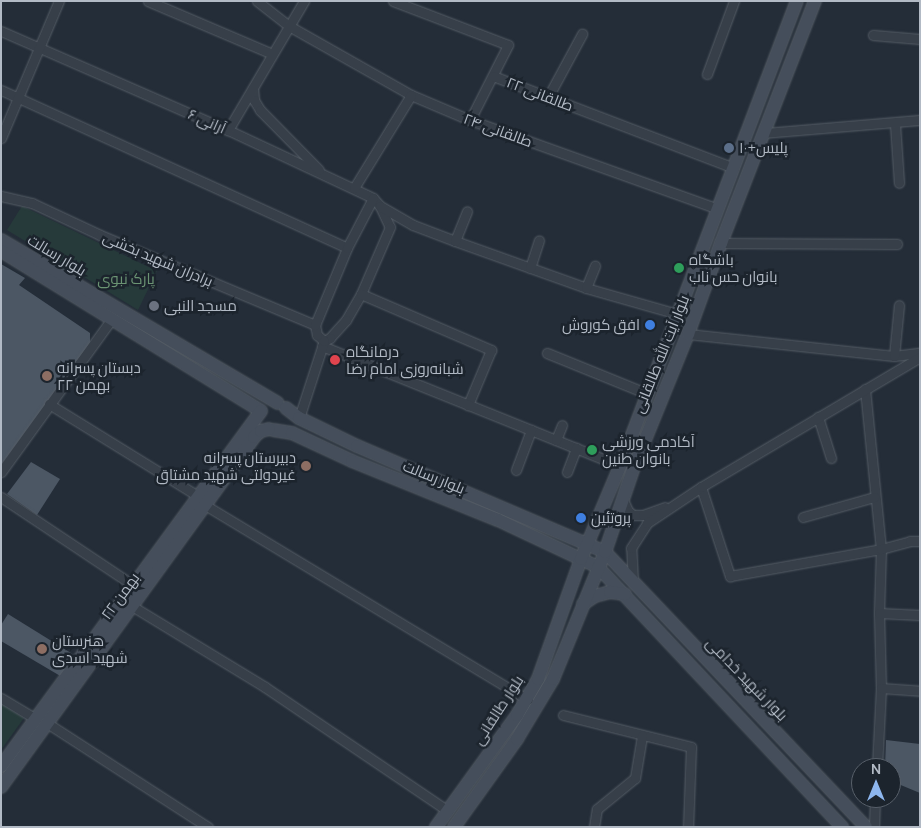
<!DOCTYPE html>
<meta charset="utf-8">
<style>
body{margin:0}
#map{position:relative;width:921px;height:828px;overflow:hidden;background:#242d38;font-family:Manrope,Cairo,sans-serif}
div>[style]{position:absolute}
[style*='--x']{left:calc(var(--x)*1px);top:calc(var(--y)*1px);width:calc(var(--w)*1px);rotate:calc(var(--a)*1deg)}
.green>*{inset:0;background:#263a3a}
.building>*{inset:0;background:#4c5764}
.roads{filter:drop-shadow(0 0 1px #555d66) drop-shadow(0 0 1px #555d66)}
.street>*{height:9px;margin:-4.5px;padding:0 4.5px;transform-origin:4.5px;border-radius:4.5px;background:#373f49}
.secondary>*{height:12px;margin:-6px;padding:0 6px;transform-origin:6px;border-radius:6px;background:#454e5b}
.dots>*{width:14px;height:14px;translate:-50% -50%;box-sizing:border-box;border:2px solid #1c242d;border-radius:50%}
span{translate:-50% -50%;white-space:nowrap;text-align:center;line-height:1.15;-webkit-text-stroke:5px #1c242d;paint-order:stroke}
.street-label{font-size:15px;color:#b2bac5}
.poi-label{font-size:15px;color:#b2bac5}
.left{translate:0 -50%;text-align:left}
.right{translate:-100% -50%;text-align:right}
.park-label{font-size:15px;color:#6b9473}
.frame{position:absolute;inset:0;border:2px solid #b2bac5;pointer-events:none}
.north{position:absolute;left:851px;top:758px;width:50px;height:50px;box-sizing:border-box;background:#1c242d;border:1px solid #58606a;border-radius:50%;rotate:0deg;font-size:14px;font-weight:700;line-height:20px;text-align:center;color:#b2bac5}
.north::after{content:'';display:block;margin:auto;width:18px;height:22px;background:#8db6ee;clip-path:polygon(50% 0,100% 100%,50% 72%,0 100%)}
</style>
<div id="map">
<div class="green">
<i style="clip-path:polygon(22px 206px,157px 271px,138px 310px,7px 230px)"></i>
<i style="clip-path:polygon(1px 704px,24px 718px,1px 750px)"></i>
</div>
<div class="building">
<i style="clip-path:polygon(1px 264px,25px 278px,19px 285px,90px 333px,90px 343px,1px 465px)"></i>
<i style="clip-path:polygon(31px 462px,60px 479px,37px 515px,7px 494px)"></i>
<i style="clip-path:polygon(8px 614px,79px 658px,62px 677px,1px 641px,1px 625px)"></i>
<i style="clip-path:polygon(886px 740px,920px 744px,920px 793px,891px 781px,891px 768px,885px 768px)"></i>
</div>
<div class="roads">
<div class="street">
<i style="--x:148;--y:1;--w:135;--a:23.1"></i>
<i style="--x:257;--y:1;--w:41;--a:38"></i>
<i style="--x:289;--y:26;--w:140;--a:29.5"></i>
<i style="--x:411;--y:95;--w:64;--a:23"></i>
<i style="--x:470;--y:120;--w:263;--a:19.7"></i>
<i style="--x:393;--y:1;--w:123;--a:20.9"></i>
<i style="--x:508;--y:45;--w:84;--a:116.9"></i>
<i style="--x:1;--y:31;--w:248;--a:23.6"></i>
<i style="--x:228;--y:130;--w:160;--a:25.1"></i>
<i style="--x:373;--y:198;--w:11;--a:49"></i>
<i style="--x:380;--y:206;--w:23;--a:65"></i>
<i style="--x:390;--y:227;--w:73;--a:113.4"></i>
<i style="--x:361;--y:294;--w:30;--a:120"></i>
<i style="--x:346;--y:320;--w:24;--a:132"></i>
<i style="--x:330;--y:338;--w:7;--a:153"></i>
<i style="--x:873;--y:35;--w:47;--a:4.9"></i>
<i style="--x:707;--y:74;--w:78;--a:-69.7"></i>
<i style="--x:493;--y:76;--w:258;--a:20.9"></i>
<i style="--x:253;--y:88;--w:12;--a:85"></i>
<i style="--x:254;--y:100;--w:12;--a:59"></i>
<i style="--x:260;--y:110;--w:84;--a:45.5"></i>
<i style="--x:1;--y:90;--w:380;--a:24.5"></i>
<i style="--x:548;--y:97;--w:72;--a:-61.6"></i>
<i style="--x:895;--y:124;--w:59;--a:86.1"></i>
<i style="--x:228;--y:130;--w:150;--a:-59.5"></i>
<i style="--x:764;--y:133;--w:157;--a:-4.8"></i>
<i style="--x:1;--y:138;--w:149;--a:-67.1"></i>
<i style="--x:354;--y:188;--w:109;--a:-58.5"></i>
<i style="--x:1;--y:196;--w:32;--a:13"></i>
<i style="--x:32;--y:203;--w:75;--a:25.2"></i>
<i style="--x:100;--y:235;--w:233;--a:22.7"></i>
<i style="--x:380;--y:206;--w:38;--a:30"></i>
<i style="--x:413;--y:225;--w:45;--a:20.9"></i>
<i style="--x:455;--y:241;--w:139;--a:19.7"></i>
<i style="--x:586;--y:288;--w:95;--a:15.9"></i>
<i style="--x:455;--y:241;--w:32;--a:-68"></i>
<i style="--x:721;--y:243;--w:176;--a:0.3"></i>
<i style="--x:530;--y:268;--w:29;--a:-72"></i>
<i style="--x:586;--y:288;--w:24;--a:-68"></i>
<i style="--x:361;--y:294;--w:142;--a:23.3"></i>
<i style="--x:491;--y:350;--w:60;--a:112.7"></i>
<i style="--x:688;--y:334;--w:207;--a:6.1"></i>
<i style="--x:894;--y:356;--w:26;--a:-7"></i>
<i style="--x:322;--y:346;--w:321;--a:21.9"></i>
<i style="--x:547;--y:353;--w:109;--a:22.1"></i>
<i style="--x:894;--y:356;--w:51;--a:-84.4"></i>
<i style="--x:865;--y:389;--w:161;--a:84.3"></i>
<i style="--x:881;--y:549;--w:64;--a:91.8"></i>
<i style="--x:879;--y:613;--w:75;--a:88.5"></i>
<i style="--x:881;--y:688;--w:80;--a:92.9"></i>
<i style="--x:49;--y:404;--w:175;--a:31.7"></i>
<i style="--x:818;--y:417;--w:43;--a:72.4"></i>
<i style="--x:299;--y:418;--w:81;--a:-72"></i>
<i style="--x:324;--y:341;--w:9;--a:-139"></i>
<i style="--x:317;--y:335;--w:10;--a:-101"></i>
<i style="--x:315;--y:325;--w:83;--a:-67.4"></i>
<i style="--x:347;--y:248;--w:56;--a:-62.5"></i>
<i style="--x:556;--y:440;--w:16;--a:-68"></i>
<i style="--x:516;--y:470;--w:43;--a:-69.4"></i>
<i style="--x:1;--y:472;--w:188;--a:-54.1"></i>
<i style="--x:567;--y:472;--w:26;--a:-69"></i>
<i style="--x:701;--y:487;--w:94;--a:72"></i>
<i style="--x:730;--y:576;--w:153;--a:-10.1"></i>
<i style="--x:881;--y:549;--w:30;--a:-15"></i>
<i style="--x:910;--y:541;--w:10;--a:0"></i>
<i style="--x:1;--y:497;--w:159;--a:33.7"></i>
<i style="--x:624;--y:502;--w:10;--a:66"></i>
<i style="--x:628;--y:511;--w:6;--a:39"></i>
<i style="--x:633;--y:515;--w:10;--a:0"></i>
<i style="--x:643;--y:515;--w:23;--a:-20"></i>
<i style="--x:205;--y:505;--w:377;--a:31.1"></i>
<i style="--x:803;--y:517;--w:74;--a:-15.7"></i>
<i style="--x:633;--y:581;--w:33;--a:-93"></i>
<i style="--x:631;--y:548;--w:30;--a:-57"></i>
<i style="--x:647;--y:523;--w:65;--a:-33.7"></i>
<i style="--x:701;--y:487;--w:255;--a:-30.7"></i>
<i style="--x:132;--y:606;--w:156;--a:31.3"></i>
<i style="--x:265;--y:687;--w:221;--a:34.1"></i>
<i style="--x:879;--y:613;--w:41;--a:2.8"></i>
<i style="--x:881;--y:688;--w:39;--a:4"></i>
<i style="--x:1;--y:698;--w:41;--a:31"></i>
<i style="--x:563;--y:715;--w:132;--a:14"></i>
<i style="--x:691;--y:747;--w:80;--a:92.1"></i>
<i style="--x:47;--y:723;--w:192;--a:32.9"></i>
<i style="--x:594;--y:827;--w:18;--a:-81"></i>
<i style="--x:597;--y:809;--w:49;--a:-39.2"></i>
<i style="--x:635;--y:778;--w:43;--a:-80.5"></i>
<i style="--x:874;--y:827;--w:29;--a:-88"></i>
</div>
<div class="secondary">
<i style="--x:1;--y:240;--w:321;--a:30.5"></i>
<i style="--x:1;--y:251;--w:305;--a:31.6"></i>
<i style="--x:261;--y:411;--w:440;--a:126.2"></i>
<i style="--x:286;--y:408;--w:16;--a:38"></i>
<i style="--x:299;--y:418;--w:64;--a:25.8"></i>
<i style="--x:357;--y:446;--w:270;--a:23.1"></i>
<i style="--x:605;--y:552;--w:379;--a:46.5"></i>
<i style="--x:273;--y:430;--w:19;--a:9"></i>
<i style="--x:292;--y:433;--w:66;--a:25"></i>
<i style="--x:352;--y:461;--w:157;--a:22"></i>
<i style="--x:498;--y:520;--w:110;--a:25.2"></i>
<i style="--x:598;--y:567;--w:357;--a:46.8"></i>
<i style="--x:583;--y:604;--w:14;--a:-34"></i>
<i style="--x:595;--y:596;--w:16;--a:-15"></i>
<i style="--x:610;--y:592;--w:15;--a:8"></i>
<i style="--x:1;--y:787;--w:432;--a:-54.1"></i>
<i style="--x:254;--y:437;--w:9;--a:-41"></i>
<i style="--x:261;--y:431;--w:8;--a:-14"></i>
<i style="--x:436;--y:827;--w:138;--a:-54.1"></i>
<i style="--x:517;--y:715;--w:42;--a:-59.7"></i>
<i style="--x:538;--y:679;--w:127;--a:-70.3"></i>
<i style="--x:581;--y:559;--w:103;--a:-67.2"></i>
<i style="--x:621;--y:464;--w:495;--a:-69.2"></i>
<i style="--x:454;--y:827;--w:108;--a:-54.4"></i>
<i style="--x:517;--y:739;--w:70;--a:-59"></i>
<i style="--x:553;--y:679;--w:137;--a:-67.7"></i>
<i style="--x:605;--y:552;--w:90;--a:-71.2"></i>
<i style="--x:634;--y:467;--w:144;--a:-67.9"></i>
<i style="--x:688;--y:334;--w:97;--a:-70.1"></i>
<i style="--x:721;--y:243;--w:260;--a:-68.8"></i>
</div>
</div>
<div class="dots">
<i style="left:729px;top:148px;background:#5c6f8a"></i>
<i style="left:679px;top:268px;background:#2e9e5b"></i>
<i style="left:154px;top:306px;background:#6b7280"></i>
<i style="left:650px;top:325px;background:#3f7fe0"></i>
<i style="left:335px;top:360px;background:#e0444e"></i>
<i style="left:47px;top:376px;background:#8d6e63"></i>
<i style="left:592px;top:450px;background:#2e9e5b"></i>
<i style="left:306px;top:466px;background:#8d6e63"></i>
<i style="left:581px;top:518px;background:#3f7fe0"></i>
<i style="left:42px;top:649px;background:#8d6e63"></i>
</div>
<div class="street-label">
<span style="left:540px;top:94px;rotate:21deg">طالقانی ۲۲</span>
<span style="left:207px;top:121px;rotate:24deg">آرانی ۶</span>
<span style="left:498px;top:130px;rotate:20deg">طالقانی ۲۴</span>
<span style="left:57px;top:255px;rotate:31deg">بلوار رسالت</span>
<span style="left:158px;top:259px;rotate:23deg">برادران شهید بخشی</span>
<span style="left:661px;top:354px;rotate:-68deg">بلوار آیت الله طالقانی</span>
<span style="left:434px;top:477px;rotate:22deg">بلوار رسالت</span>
<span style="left:120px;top:596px;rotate:-54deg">۲۲ بهمن</span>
<span style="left:747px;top:679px;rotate:46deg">بلوار شهید خدامی</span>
<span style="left:498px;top:710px;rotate:-57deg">بلوار طالقانی</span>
</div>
<div class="poi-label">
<span class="left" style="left:739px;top:148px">پلیس+۱۰</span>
<span class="left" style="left:689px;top:268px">باشگاه<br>بانوان حس ناب</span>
<span class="left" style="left:164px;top:306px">مسجد النبی</span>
<span class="right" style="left:640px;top:325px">افق کوروش</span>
<span class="left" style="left:346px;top:360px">درمانگاه<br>شبانه‌روزی امام رضا</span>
<span class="left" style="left:57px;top:376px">دبستان پسرانه<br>۲۲ بهمن</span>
<span class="left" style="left:602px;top:450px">آکادمی ورزشی<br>بانوان طنین</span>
<span class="right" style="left:296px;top:466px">دبیرستان پسرانه<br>غیردولتی شهید مشتاق</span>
<span class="left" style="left:591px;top:518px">پروتئین</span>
<span class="left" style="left:52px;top:649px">هنرستان<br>شهید اسدی</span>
</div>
<div class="park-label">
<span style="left:126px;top:279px">پارک نبوی</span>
</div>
<div class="frame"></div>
<div class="north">N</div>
</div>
